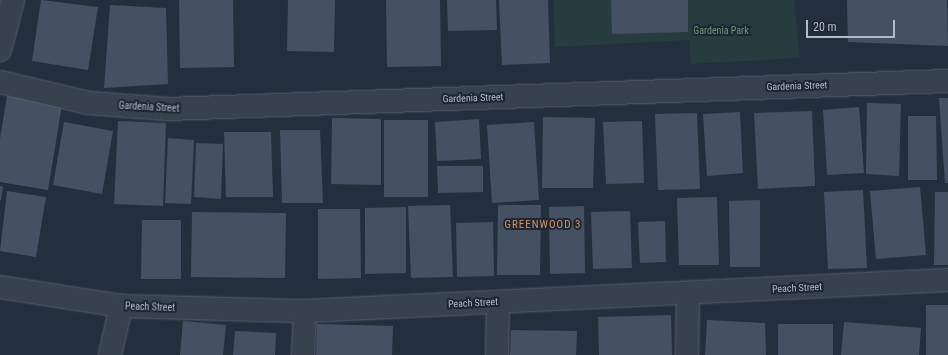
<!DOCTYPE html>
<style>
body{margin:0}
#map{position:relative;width:948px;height:355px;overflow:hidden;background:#242f3e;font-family:"Roboto Condensed",sans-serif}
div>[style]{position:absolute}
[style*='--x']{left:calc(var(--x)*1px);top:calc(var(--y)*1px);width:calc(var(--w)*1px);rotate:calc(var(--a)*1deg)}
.green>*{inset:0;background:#263c3f}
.building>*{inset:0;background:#455162}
.roads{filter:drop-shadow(0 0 1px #565f6c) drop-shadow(0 0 1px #565f6c)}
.street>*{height:22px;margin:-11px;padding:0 11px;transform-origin:11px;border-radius:11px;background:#38414e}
span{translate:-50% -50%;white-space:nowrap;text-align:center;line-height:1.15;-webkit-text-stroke:4px #1d2633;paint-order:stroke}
.park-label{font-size:10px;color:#6b9a76}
.street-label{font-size:10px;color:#b4bcc9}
.neighbourhood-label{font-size:11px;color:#d59563;letter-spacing:1px}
.scale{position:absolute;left:806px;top:20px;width:89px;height:18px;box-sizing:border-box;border:2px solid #b4bcc9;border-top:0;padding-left:5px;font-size:12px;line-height:14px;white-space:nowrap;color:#b4bcc9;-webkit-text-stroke:3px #1d2633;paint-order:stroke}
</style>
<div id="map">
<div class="green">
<i style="clip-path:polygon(553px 0,794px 0,800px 58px,691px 64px,689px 40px,555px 47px)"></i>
</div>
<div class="building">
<i style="clip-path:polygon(41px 0,98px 7px,88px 70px,32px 61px)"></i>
<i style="clip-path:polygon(179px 0,233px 0,234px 67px,180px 68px)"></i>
<i style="clip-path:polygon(288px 0,335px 0,334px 52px,287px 51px)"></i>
<i style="clip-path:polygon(386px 0,440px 0,441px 66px,387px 67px)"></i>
<i style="clip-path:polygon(447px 0,496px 0,497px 30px,448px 31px)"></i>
<i style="clip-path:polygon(499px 0,548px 0,550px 63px,502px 65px)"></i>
<i style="clip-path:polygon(611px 0,688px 0,688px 32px,612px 34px)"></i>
<i style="clip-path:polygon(847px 0,947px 0,948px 46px,848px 42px)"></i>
<i style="clip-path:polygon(110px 5px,166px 8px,168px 84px,104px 88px)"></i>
<i style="clip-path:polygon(7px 96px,62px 105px,48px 190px,0 182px,0 139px)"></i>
<i style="clip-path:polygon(939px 98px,948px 98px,948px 183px,945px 183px)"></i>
<i style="clip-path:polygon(867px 103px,901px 104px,899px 176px,866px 174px)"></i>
<i style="clip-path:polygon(859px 107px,864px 173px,827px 175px,823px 110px)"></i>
<i style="clip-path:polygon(812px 111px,815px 186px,758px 189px,754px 113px)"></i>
<i style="clip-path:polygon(740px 112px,743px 173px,707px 176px,703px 114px)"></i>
<i style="clip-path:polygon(697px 113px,700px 189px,658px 190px,655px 114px)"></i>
<i style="clip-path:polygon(908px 116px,936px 116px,937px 180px,908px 180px)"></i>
<i style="clip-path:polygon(543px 117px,595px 118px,593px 188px,542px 188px)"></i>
<i style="clip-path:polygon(332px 118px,381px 119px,381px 185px,331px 184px)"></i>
<i style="clip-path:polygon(479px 119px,481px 159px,437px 161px,435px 122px)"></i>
<i style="clip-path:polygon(384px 120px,428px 120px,428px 197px,384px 197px)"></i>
<i style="clip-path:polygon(118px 121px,166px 123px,163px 206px,114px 204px)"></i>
<i style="clip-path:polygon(642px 121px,644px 183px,606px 184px,603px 122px)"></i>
<i style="clip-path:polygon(64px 122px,113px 131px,102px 194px,53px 185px)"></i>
<i style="clip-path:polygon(534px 122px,539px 200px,492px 203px,487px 125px)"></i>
<i style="clip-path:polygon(280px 130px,320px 130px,323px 203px,282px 203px)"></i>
<i style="clip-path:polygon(224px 132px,271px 132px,273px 197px,226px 197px)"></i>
<i style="clip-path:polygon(168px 138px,194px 140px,191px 204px,165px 203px)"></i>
<i style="clip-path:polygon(196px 143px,223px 144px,221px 199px,194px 197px)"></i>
<i style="clip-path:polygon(437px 166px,483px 166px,483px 192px,438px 193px)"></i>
<i style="clip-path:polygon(0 186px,3px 187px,1px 200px,0 200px)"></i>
<i style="clip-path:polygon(920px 187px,926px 255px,876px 259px,870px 191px)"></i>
<i style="clip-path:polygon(863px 190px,867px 268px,828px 269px,824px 192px)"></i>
<i style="clip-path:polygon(7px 191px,46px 197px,36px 257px,0 251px)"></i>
<i style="clip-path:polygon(935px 192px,948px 192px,948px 265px,934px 265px)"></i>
<i style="clip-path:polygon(717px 197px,719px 265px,679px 265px,677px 198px)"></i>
<i style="clip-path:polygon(760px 200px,760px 267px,730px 267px,729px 201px)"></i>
<i style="clip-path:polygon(450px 205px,453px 277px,411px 278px,408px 206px)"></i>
<i style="clip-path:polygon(498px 205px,541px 205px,540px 275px,497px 275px)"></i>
<i style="clip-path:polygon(584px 206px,585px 273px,550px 274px,549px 207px)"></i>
<i style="clip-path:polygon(406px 207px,406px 273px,365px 274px,365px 208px)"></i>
<i style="clip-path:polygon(318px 209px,360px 209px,361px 278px,318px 279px)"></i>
<i style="clip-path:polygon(630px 211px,632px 268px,593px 269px,591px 212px)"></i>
<i style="clip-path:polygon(192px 212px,286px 213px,285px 278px,191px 277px)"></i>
<i style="clip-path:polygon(142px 220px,181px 220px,181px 279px,141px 279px)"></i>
<i style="clip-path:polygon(665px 221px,666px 262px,640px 263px,638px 222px)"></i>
<i style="clip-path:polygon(493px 222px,494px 276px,457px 277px,456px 223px)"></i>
<i style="clip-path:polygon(926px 305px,948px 305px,948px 355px,926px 355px)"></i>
<i style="clip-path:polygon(671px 315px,672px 355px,599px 355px,598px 317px)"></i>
<i style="clip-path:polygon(707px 320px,765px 323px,766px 355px,705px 355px)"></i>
<i style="clip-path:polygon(183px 321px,226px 325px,223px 355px,180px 355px)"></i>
<i style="clip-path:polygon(844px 322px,921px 328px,919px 355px,841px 355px)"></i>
<i style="clip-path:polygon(317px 324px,393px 326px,392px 355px,316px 355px)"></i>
<i style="clip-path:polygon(778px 324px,833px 324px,833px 355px,778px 355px)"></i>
<i style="clip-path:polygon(511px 330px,577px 331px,576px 355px,510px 355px)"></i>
<i style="clip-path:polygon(235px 331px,276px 333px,275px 355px,233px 355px)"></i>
</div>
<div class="roads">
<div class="street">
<i style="--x:0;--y:50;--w:52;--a:-75.4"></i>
<i style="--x:0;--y:82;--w:91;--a:13.3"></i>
<i style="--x:89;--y:103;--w:79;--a:4.3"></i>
<i style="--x:168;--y:109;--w:781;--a:-2.06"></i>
<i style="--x:0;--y:287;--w:122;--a:8.9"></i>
<i style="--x:121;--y:306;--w:184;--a:1.6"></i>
<i style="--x:305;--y:311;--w:644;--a:-2.76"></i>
<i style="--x:110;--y:355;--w:50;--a:-77.3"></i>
<i style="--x:303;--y:355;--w:44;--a:-87.4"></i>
<i style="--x:497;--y:355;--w:53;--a:-88.9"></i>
<i style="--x:687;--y:355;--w:62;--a:-89.1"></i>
</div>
</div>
<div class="park-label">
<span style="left:721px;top:31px">Gardenia Park</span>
</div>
<div class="street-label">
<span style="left:797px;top:86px;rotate:-2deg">Gardenia Street</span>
<span style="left:473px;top:98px;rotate:-2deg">Gardenia Street</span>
<span style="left:149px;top:107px;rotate:3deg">Gardenia Street</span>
<span style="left:797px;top:288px;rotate:-3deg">Peach Street</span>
<span style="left:473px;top:303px;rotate:-3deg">Peach Street</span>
<span style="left:150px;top:307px;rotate:2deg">Peach Street</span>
</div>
<div class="neighbourhood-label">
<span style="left:543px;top:225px">GREENWOOD 3</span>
</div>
<div class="scale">20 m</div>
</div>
